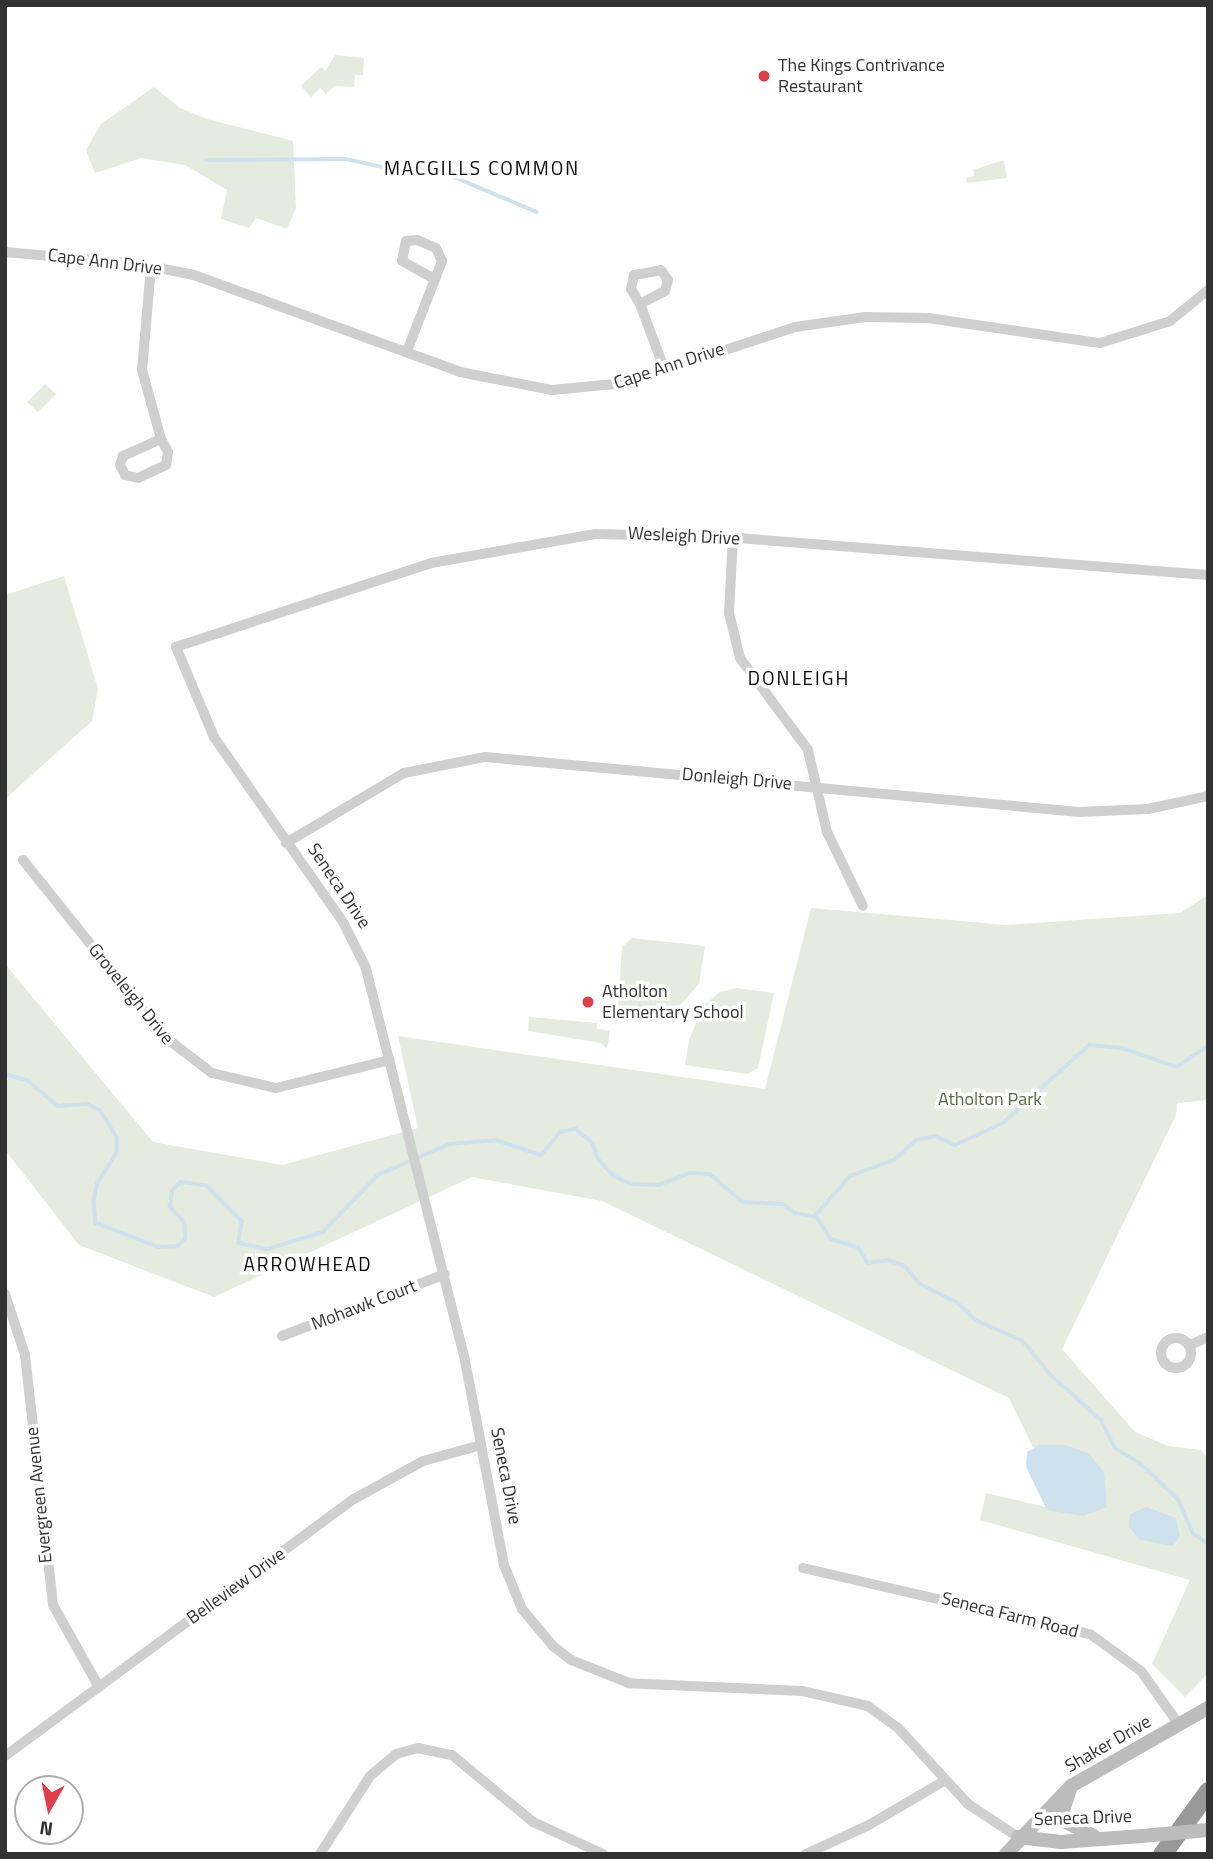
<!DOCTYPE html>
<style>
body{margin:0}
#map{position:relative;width:1213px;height:1859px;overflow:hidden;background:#fff;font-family:"Titillium Web",sans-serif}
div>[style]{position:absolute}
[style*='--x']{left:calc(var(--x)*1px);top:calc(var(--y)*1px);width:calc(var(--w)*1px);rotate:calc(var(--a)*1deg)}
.green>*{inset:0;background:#e5ebdf}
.water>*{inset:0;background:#cfe1ec}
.stream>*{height:3.5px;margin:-1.75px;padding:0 1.75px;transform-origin:1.75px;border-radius:1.75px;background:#cfe1ec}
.street>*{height:10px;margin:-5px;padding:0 5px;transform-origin:5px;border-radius:5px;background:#cfcfcf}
.street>.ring{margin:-5px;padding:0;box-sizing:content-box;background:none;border:10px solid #cfcfcf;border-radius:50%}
.secondary>*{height:14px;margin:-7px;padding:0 7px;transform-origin:7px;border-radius:7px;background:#bcbcbc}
.highway>*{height:19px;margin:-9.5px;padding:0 9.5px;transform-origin:9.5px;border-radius:9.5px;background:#999}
.secondary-bridge>*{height:14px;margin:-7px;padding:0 7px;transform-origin:7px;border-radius:7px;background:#bcbcbc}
.dots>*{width:19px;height:19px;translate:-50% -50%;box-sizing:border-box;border:4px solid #fff;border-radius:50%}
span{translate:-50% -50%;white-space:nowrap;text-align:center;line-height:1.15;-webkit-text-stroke:7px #fff;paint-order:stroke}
.poi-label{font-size:18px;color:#323232}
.left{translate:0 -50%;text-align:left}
.street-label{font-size:18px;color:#323232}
.park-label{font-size:18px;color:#566d40}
.neighbourhood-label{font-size:19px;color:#000;letter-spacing:2px}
.frame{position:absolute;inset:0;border:7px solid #323232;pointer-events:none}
.north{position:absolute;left:14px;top:1775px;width:70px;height:70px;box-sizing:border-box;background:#fff;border:2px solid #adadad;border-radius:50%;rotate:189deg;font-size:19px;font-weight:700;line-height:28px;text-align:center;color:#323232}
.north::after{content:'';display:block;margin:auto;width:24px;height:32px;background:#df3e4b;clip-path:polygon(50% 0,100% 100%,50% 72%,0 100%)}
</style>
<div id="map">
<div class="green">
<i style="clip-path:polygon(335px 55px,364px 58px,363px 75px,355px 75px,354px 87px,335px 86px,326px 94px,320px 88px,311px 97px,301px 86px,321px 67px,325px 71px)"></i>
<i style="clip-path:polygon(154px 87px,180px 108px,207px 119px,293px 141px,296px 208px,287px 229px,256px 218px,249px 228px,221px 219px,227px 190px,185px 165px,142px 158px,95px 173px,86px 150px,101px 124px)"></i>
<i style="clip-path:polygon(1004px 160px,1007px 178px,967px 183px,966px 178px,974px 176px,973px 170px)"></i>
<i style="clip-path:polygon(45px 384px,56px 394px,38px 412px,27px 402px)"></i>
<i style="clip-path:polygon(64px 576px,98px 689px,92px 721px,5px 799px,5px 595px)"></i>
<i style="clip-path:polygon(1208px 895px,1208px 1100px,1177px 1103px,1176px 1115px,1062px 1349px,1135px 1432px,1168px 1446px,1201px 1450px,1208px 1459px,1208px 1673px,1185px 1697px,1152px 1664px,1190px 1580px,980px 1520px,986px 1493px,1083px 1516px,1104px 1472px,1089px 1453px,1065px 1445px,1033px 1447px,1009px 1398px,602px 1201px,472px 1177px,214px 1297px,79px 1245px,5px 1150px,5px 964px,153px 1142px,282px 1165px,418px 1128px,398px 1036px,765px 1089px,811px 908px,1006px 925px,1180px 913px)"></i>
<i style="clip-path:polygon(632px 938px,705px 946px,699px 984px,673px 1013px,617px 1018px,622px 947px)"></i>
<i style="clip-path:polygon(737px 988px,774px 993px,758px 1068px,747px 1074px,685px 1065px,689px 1040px,703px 1006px,720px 992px)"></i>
<i style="clip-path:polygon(529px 1017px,597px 1023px,597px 1029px,610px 1031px,607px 1049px,601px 1043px,528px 1031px)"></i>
</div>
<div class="water">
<i style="clip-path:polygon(1039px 1445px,1065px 1445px,1089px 1453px,1104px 1472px,1107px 1507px,1083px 1516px,1047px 1510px,1026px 1467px,1027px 1452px)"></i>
<i style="clip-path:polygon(1146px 1507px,1176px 1518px,1180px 1536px,1173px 1546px,1140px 1540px,1129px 1527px,1130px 1514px)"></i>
</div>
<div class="stream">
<i style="--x:206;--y:160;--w:140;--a:-0.4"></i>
<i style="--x:346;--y:159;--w:47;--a:12.3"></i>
<i style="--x:392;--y:169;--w:36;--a:3"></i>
<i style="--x:428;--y:171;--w:25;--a:12"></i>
<i style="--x:452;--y:176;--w:92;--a:23"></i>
<i style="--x:5;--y:1074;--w:25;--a:16"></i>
<i style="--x:29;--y:1081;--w:38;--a:41"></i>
<i style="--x:58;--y:1106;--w:30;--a:-4"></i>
<i style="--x:88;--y:1104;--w:13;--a:27"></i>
<i style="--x:100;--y:1110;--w:32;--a:58"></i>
<i style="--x:117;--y:1137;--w:16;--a:90"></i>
<i style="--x:117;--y:1153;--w:36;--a:122"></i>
<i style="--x:98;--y:1183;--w:18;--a:103"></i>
<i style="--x:94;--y:1201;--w:22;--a:85"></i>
<i style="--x:96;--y:1223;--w:67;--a:20.9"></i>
<i style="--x:159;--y:1247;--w:19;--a:-3"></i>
<i style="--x:178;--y:1246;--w:10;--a:-45"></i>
<i style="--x:185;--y:1239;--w:17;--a:-93"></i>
<i style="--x:184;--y:1222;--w:21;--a:-133"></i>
<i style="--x:170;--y:1207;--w:16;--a:-83"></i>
<i style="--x:172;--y:1191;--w:12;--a:-48"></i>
<i style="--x:180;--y:1182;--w:26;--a:7"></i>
<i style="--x:206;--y:1185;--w:51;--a:45"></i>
<i style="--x:242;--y:1221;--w:22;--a:98"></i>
<i style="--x:239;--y:1243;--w:30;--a:12"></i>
<i style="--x:268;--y:1249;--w:58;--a:-17.2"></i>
<i style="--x:323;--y:1232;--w:79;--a:-46"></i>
<i style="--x:378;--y:1175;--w:78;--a:-23.3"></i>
<i style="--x:450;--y:1144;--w:46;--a:-5"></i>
<i style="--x:496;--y:1140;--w:47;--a:18.4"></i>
<i style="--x:541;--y:1155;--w:30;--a:-50"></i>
<i style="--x:560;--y:1132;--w:16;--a:-11"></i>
<i style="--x:576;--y:1129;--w:22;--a:39"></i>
<i style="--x:593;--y:1143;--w:18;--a:71"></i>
<i style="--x:599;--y:1160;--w:22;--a:47"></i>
<i style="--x:614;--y:1176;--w:20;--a:24"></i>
<i style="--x:632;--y:1184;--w:27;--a:2"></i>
<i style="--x:659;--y:1185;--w:33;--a:-21"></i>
<i style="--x:690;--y:1173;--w:20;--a:3"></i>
<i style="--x:710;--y:1174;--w:43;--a:40.3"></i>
<i style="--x:743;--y:1202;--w:41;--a:2.8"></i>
<i style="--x:784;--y:1204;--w:14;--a:39"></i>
<i style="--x:795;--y:1213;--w:22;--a:10"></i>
<i style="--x:817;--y:1217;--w:26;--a:58"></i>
<i style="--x:831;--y:1239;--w:28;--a:17"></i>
<i style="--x:858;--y:1247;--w:19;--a:58"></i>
<i style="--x:868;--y:1263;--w:20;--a:-9"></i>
<i style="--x:888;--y:1260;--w:18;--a:19"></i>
<i style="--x:905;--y:1266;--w:23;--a:50"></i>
<i style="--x:920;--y:1284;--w:42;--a:26.6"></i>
<i style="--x:958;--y:1303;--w:25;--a:43"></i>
<i style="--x:976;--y:1320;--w:51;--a:24.1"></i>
<i style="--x:1023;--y:1341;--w:43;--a:50.7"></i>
<i style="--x:1050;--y:1374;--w:69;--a:42"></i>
<i style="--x:1101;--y:1420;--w:31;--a:63"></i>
<i style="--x:1115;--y:1448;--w:29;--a:31"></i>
<i style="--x:1140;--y:1463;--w:52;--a:43.5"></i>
<i style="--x:1178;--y:1499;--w:37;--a:66"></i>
<i style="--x:1193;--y:1533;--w:19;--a:36"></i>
<i style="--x:815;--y:1216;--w:53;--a:-48.8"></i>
<i style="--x:850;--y:1176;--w:47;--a:-20"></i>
<i style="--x:894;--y:1160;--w:30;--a:-42"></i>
<i style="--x:916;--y:1140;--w:19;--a:-12"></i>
<i style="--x:935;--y:1136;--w:22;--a:24"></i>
<i style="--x:955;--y:1145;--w:53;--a:-24.6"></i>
<i style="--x:1003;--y:1123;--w:116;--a:-42.2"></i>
<i style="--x:1089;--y:1045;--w:33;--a:5"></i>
<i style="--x:1122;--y:1048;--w:58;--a:19.1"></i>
<i style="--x:1177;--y:1067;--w:37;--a:-34"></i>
</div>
<div class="street">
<i style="--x:5;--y:252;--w:135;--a:5.1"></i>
<i style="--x:139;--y:264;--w:56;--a:11.3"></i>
<i style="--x:194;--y:275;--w:283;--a:20"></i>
<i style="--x:460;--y:372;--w:94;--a:11.1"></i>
<i style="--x:552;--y:390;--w:73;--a:-5.5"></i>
<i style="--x:625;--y:383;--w:179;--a:-18.2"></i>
<i style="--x:795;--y:327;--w:71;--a:-8.1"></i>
<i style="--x:865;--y:317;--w:63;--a:0.9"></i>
<i style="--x:928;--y:318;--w:174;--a:8.3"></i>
<i style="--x:1100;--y:343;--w:73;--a:-17.4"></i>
<i style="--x:1170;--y:321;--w:49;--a:-39.2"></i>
<i style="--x:151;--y:266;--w:104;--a:94.9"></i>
<i style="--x:142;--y:370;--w:72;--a:74.6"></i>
<i style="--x:161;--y:439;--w:42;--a:155.9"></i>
<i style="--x:123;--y:456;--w:9;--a:108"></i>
<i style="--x:120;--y:465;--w:11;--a:63"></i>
<i style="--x:125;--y:475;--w:13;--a:13"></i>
<i style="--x:138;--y:478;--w:31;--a:-25"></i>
<i style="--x:166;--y:465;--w:13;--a:-81"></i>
<i style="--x:168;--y:452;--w:15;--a:-118"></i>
<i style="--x:640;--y:304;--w:17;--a:-121"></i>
<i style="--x:631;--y:289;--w:14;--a:-78"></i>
<i style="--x:634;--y:275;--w:27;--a:-10"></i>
<i style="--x:661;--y:270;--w:12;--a:55"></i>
<i style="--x:668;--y:280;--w:11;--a:105"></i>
<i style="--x:665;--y:291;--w:28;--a:153"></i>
<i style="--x:640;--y:304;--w:72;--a:69.5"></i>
<i style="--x:407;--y:351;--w:97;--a:-68.7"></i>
<i style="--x:442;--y:261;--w:14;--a:-115"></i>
<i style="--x:436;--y:248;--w:21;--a:-157"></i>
<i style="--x:417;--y:240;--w:11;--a:175"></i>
<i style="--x:406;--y:241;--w:20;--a:101"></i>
<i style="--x:402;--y:261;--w:35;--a:29"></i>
<i style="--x:733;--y:537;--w:76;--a:93"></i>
<i style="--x:729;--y:613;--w:46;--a:76.3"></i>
<i style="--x:740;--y:658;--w:114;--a:53.5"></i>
<i style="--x:808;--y:750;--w:84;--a:77"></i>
<i style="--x:827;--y:832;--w:82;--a:64.1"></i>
<i style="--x:286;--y:843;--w:137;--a:-30.7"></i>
<i style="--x:404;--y:773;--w:83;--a:-11.2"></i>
<i style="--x:485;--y:757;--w:597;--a:5.29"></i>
<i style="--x:1079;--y:812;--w:69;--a:-2.5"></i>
<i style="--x:1148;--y:809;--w:61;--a:-12.2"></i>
<i style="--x:23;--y:860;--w:227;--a:51.3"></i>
<i style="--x:165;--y:1037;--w:59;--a:37.5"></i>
<i style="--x:212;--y:1073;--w:66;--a:13.2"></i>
<i style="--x:276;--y:1088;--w:117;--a:-13.8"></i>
<i style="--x:5;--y:1294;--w:64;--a:71.8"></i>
<i style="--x:25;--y:1355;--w:252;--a:83.6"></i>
<i style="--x:53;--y:1605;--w:94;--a:60.7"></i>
<i style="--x:282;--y:1336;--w:174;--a:-20.8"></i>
<i class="ring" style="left:1161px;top:1338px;width:20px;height:20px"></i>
<i style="--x:1190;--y:1345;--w:20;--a:-24"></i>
<i style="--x:803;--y:1568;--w:294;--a:13"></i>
<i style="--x:1090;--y:1634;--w:63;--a:36"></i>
<i style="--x:1141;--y:1671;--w:67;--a:54.7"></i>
<i style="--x:5;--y:1756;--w:433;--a:-36.4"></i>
<i style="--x:354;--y:1499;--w:79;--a:-28.8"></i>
<i style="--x:423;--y:1461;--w:60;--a:-15.4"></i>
<i style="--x:1018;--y:1837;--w:60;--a:-146.6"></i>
<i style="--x:968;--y:1804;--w:103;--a:-132.6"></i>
<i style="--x:898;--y:1728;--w:37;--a:-144"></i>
<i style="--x:868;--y:1706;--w:68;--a:-167.2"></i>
<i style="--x:802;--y:1691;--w:173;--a:-177.4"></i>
<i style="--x:629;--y:1683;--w:62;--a:-158.4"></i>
<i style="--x:571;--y:1660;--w:23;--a:-142"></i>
<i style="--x:553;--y:1646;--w:48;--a:-130"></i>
<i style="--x:522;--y:1609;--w:48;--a:-112.2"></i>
<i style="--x:504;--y:1565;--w:209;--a:-100.8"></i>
<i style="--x:465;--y:1360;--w:404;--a:-104.2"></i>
<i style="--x:366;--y:968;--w:51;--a:-116.6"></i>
<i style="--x:343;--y:922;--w:226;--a:-124.9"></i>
<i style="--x:214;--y:737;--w:98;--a:-112.9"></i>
<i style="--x:176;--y:647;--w:268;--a:-18.2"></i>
<i style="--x:431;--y:563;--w:167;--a:-10"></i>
<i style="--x:595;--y:534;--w:130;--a:1.3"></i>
<i style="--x:725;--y:537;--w:484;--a:4.5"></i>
<i style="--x:320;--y:1854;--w:93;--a:-57.3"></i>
<i style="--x:370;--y:1776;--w:34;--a:-40"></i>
<i style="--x:396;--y:1754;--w:23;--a:-15"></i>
<i style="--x:418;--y:1748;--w:35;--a:12"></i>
<i style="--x:452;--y:1755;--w:105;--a:39.6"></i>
<i style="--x:533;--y:1822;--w:77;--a:24.6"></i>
<i style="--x:806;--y:1854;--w:69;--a:-24.7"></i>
<i style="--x:869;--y:1825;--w:87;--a:-30.4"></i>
</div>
<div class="secondary">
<i style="--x:1070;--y:1789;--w:23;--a:108"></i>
<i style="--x:1063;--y:1811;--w:11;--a:75"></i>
<i style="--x:1066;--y:1822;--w:31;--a:27"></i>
<i style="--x:1018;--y:1837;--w:43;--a:6.6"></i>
<i style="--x:1061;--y:1842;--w:81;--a:-4.2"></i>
<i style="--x:1006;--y:1854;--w:94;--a:-46.3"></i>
<i style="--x:1071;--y:1786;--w:158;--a:-29.7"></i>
</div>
<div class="highway">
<i style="--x:1162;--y:1854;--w:78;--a:-53.9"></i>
</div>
<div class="secondary-bridge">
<i style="--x:1142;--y:1836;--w:66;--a:-5.2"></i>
</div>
<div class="dots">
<i style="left:764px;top:76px;background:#df3e4b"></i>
<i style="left:588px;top:1002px;background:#df3e4b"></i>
</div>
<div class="poi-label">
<span class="left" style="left:778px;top:76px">The Kings Contrivance<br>Restaurant</span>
<span class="left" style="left:602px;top:1002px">Atholton<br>Elementary School</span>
</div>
<div class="street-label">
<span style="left:105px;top:262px;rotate:7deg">Cape Ann Drive</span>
<span style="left:669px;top:366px;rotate:-18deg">Cape Ann Drive</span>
<span style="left:684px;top:536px;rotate:3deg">Wesleigh Drive</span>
<span style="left:737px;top:779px;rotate:5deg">Donleigh Drive</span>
<span style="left:339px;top:886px;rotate:56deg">Seneca Drive</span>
<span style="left:131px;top:994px;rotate:51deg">Groveleigh Drive</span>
<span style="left:364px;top:1305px;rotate:-21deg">Mohawk Court</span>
<span style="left:506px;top:1476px;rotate:79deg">Seneca Drive</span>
<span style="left:39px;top:1495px;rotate:-96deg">Evergreen Avenue</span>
<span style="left:236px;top:1586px;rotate:-36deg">Belleview Drive</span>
<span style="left:1010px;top:1615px;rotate:14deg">Seneca Farm Road</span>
<span style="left:1108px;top:1744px;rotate:-30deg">Shaker Drive</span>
<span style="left:1083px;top:1818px;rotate:-2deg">Seneca Drive</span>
</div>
<div class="park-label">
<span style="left:990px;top:1099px">Atholton Park</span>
</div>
<div class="neighbourhood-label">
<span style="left:482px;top:168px">MACGILLS COMMON</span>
<span style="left:799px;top:678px">DONLEIGH</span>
<span style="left:308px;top:1264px">ARROWHEAD</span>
</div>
<div class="frame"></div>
<div class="north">N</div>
</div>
